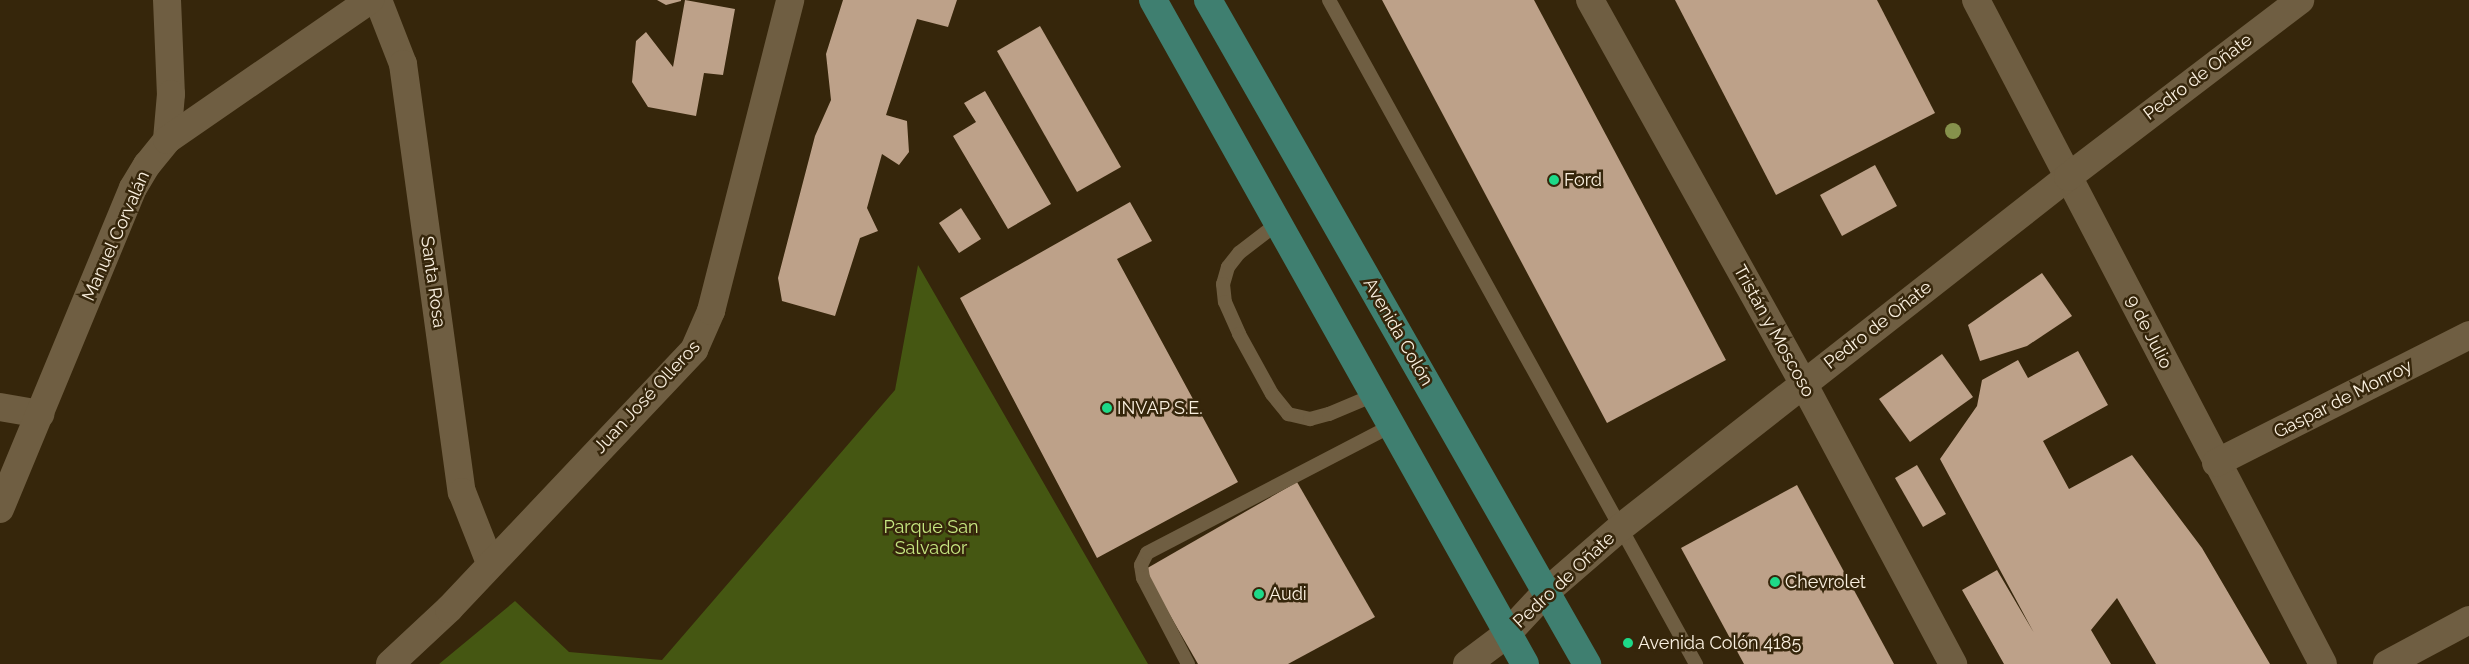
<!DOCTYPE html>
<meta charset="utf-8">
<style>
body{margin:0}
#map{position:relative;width:2469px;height:664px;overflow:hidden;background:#36260b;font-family:Raleway,sans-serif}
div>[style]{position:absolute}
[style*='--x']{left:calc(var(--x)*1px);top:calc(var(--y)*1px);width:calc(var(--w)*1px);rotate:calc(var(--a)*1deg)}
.green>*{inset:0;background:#455712}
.building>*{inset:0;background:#bda189}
.lane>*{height:14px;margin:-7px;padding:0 7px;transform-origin:7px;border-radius:7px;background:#6f5e42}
.street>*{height:28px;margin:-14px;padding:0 14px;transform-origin:14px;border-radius:14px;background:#6f5e42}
.primary>*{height:28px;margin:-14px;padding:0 14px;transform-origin:14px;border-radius:14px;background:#3f7f70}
.trees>*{width:16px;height:16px;margin:-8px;border-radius:50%;background:#86914c}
.dots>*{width:14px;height:14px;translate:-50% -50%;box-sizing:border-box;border:2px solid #36260b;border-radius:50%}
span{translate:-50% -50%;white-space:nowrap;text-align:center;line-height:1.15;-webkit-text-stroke:5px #36260b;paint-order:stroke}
.street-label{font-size:18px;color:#faf0e0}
.poi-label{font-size:18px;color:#faf0e0}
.left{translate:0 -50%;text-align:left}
.park-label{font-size:18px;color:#c7e882}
</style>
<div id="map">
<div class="green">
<i style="clip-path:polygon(918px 265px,1148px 664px,439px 664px,515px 601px,569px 652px,662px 660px,895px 390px)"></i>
</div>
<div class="building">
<i style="clip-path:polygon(657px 0,681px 0,681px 1px,666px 5px)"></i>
<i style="clip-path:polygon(685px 0,735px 9px,723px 75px,704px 73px,696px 116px,648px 107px,632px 82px,636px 41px,646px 32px,673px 67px)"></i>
<i style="clip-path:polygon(843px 0,957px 0,948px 27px,917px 19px,886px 115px,907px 121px,909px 152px,899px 165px,882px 154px,867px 208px,878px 231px,860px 238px,835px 316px,782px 301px,778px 278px,815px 136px,831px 100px,826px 54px)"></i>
<i style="clip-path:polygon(1382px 0,1534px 0,1726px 360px,1607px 423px)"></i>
<i style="clip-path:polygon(1675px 0,1877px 0,1935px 113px,1776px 195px)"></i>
<i style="clip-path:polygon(1040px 26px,1121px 167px,1077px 192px,997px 51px)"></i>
<i style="clip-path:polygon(985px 91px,1051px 204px,1008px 229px,953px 136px,976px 122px,964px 103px)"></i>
<i style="clip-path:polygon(1875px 165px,1897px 206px,1842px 236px,1820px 195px)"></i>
<i style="clip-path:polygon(1130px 202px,1152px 241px,1117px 259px,1238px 482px,1097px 558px,960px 298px)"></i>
<i style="clip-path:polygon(961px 208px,981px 239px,959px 253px,939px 223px)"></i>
<i style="clip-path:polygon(2042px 273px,2072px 316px,2027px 346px,1980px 361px,1968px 325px)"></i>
<i style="clip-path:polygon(2078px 351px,2108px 405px,2043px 441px,2069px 489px,2132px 455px,2202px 548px,2270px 664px,2156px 664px,2117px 598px,2091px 630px,2111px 664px,2004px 664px,1962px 590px,1997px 570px,2034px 633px,1940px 459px,1977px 406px,1982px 380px,2018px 360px,2028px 378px)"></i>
<i style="clip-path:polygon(1942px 354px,1973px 397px,1910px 442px,1879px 399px)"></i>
<i style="clip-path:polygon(1917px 465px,1946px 514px,1923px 527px,1895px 478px)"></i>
<i style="clip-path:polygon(1297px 482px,1375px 617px,1288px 664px,1198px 664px,1144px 570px)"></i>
<i style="clip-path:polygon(1797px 485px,1868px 616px,1894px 664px,1744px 664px,1681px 548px)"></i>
</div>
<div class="lane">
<i style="--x:1329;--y:0;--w:759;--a:61.07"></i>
<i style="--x:1278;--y:223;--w:49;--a:142.4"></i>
<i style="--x:1239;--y:253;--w:18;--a:128"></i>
<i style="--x:1228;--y:267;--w:18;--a:106"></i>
<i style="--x:1223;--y:284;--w:18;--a:84"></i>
<i style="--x:1225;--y:302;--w:35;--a:66"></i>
<i style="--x:1239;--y:334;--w:68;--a:61.2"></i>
<i style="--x:1272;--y:394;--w:26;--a:51"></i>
<i style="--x:1288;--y:414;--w:23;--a:13"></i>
<i style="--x:1310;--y:419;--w:20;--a:-15"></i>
<i style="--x:1329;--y:414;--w:49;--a:-22.9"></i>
<i style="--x:1188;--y:664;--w:97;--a:-117.6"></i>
<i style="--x:1143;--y:578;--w:13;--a:-99"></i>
<i style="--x:1141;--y:565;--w:13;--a:-63"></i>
<i style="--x:1147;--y:553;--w:275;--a:-27.5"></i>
</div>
<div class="street">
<i style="--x:167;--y:0;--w:94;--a:87.6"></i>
<i style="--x:171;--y:94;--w:46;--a:95"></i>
<i style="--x:378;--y:0;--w:69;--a:68.7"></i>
<i style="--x:403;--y:64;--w:432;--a:82.2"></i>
<i style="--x:462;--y:492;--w:76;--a:68.5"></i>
<i style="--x:1590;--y:0;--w:438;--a:60.9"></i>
<i style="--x:1803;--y:383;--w:319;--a:61.9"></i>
<i style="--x:1976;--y:0;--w:749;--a:62.41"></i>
<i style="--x:0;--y:407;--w:41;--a:9.9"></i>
<i style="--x:2216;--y:463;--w:284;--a:-26.8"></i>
<i style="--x:0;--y:509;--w:347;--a:-67.5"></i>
<i style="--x:133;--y:188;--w:27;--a:-59"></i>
<i style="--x:147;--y:165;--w:32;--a:-51"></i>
<i style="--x:167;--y:140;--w:247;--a:-34.6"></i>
<i style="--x:390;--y:664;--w:81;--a:-43"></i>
<i style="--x:449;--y:609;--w:357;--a:-46.6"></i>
<i style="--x:694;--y:350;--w:43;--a:-66.4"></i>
<i style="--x:711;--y:311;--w:321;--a:-75.7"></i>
<i style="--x:1467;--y:664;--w:50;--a:-36.9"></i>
<i style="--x:1507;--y:634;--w:57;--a:-47.1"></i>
<i style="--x:1546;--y:592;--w:98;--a:-40.9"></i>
<i style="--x:1620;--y:528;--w:569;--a:-38.08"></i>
<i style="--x:2068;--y:177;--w:292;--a:-37.3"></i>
<i style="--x:2387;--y:664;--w:93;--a:-28.2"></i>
</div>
<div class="primary">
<i style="--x:1153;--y:0;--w:761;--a:60.74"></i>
<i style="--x:1208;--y:0;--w:765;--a:60.28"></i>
</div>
<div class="trees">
<i style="left:1953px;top:131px"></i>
</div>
<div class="dots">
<i style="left:1554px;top:180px;background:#1dd988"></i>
<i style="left:1107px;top:408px;background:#1dd988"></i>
<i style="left:1775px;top:582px;background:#1dd988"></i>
<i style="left:1259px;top:594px;background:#1dd988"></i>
<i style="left:1628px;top:643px;background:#1dd988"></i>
</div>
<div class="street-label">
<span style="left:2198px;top:77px;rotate:-37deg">Pedro de Oñate</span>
<span style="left:116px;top:236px;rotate:-66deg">Manuel Corvalán</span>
<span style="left:433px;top:282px;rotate:82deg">Santa Rosa</span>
<span style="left:1878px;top:325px;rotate:-38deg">Pedro de Oñate</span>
<span style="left:1774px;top:331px;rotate:61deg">Tristán y Moscoso</span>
<span style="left:1398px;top:332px;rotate:60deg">Avenida Colón</span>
<span style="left:2149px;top:332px;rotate:63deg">9 de Julio</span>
<span style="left:647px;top:397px;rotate:-47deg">Juan José Olleros</span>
<span style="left:2343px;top:399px;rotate:-27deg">Gaspar de Monroy</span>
<span style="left:1564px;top:580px;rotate:-43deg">Pedro de Oñate</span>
</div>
<div class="poi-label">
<span class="left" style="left:1564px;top:180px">Ford</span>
<span class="left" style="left:1117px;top:408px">INVAP S.E.</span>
<span class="left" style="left:1785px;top:582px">Chevrolet</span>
<span class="left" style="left:1269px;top:594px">Audi</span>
<span class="left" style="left:1638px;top:643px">Avenida Colón 4185</span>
</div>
<div class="park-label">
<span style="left:931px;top:538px">Parque San<br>Salvador</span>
</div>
</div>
